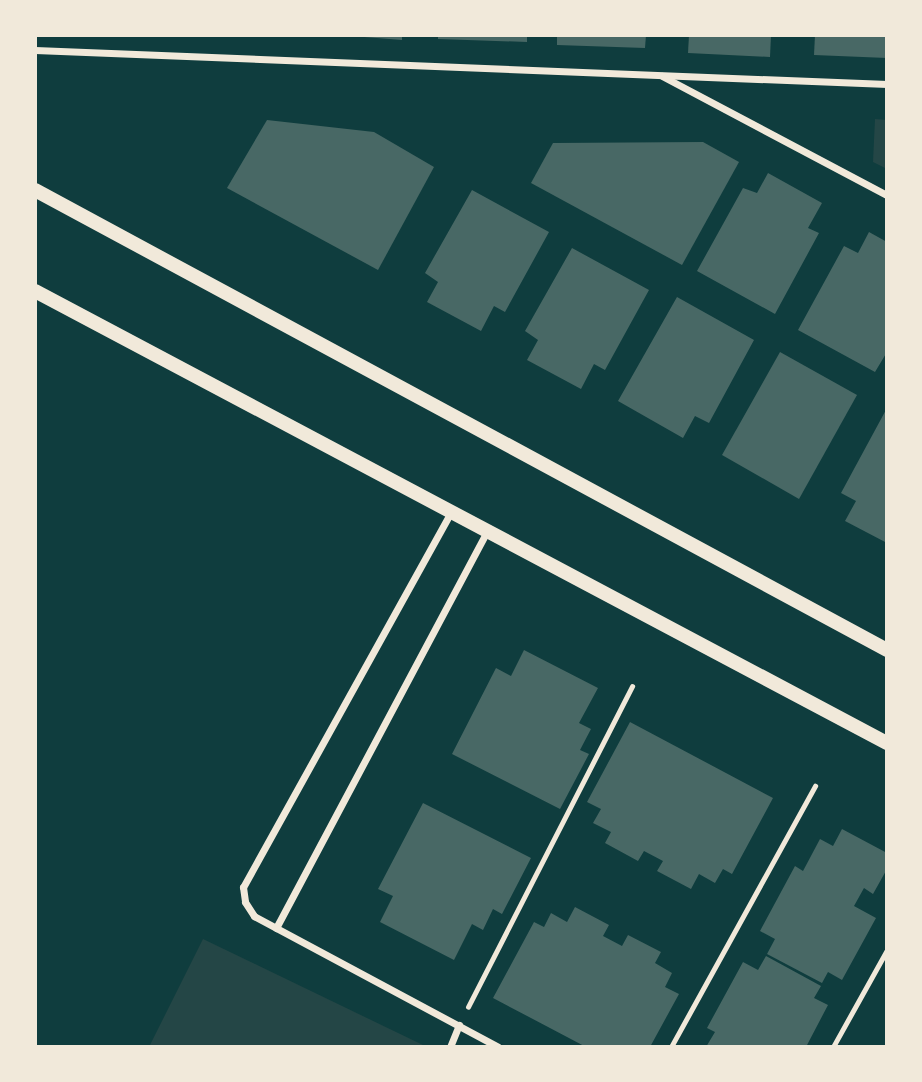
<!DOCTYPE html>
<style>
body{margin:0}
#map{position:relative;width:922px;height:1082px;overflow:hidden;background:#0f3d3e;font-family:Overpass,sans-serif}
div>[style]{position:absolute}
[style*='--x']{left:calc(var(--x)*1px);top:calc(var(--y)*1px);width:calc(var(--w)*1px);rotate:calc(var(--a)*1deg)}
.green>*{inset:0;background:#244646}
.building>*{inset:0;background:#486865}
.path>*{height:4.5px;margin:-2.25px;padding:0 2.25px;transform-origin:2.25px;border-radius:2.25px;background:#f1e9da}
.minor>*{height:7px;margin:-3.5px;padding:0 3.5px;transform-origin:3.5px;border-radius:3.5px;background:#f1e9da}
.secondary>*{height:14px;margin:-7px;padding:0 7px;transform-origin:7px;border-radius:7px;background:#f1e9da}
span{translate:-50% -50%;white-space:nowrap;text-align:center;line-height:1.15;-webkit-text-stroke:7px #f1e9da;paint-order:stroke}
.frame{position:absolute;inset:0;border:37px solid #f1e9da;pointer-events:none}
</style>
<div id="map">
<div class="green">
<i style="clip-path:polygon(875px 119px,887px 120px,887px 169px,873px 162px)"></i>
<i style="clip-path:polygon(203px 939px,423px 1045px,422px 1047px,149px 1047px)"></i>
</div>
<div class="building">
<i style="clip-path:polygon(339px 35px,402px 35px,402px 40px)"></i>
<i style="clip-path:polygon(438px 35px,527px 35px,527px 42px,438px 39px)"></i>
<i style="clip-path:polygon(557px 35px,646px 35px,645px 48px,557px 45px)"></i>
<i style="clip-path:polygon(689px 35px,771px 35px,770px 57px,688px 53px)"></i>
<i style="clip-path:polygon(815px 35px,887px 35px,887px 58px,814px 55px)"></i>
<i style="clip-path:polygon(267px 120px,374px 132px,434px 167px,378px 270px,227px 188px)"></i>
<i style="clip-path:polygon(703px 142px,739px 162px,682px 265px,531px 183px,553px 143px)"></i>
<i style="clip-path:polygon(768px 173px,822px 203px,808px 228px,819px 233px,775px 314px,697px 271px,743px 188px,757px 193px)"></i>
<i style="clip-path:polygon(472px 190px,549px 232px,505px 312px,494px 306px,481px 331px,427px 302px,438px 282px,425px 273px)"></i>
<i style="clip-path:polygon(869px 232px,887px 242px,887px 352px,875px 372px,798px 330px,844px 246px,858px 253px)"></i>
<i style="clip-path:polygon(572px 248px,649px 290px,605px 370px,594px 364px,581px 389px,527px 360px,538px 340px,525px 331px)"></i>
<i style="clip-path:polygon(677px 297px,754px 340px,709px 423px,695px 416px,683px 438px,618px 401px)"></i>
<i style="clip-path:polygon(780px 352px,857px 395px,799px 499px,722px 455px)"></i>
<i style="clip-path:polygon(887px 408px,887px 543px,845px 521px,856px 501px,841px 493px)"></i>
<i style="clip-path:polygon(524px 650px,598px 688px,579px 723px,591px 729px,580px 750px,589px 754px,560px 809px,452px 754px,496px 668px,511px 676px)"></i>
<i style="clip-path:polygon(630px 722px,773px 798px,732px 874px,723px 869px,715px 883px,699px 874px,691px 889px,657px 871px,663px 861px,644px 851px,638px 861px,605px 843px,611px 832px,593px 823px,601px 809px,587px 802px)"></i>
<i style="clip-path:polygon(423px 803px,531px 858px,502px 914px,493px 909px,483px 930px,472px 924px,454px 960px,380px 922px,393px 896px,378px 889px)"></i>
<i style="clip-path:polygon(842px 829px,887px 853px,887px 869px,873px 894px,864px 888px,854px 906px,876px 918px,842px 980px,828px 972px,822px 983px,767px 954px,775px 939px,760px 931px,795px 866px,803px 871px,820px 839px,833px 846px)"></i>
<i style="clip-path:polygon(575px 907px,609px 925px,603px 936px,622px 946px,628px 935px,661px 952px,655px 963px,672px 973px,665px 987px,679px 994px,650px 1047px,586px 1047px,493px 998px,534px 922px,544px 927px,551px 913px,567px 922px)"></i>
<i style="clip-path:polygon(766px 956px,821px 986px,814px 998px,828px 1005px,806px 1047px,706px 1047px,715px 1032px,707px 1028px,743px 962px,758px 970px)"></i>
</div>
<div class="path">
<i style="--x:468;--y:1007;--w:360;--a:-62.9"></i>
<i style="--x:671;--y:1047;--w:298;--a:-61.1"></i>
<i style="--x:833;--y:1047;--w:111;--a:-60.9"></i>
</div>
<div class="minor">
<i style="--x:35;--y:50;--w:853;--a:2.29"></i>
<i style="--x:662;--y:76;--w:255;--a:27.9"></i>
<i style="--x:451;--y:512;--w:429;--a:119"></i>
<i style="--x:243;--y:887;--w:15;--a:82"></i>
<i style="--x:245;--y:902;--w:17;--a:57"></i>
<i style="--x:254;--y:916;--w:277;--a:28.2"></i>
<i style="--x:276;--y:928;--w:451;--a:-62"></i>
<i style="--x:450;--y:1047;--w:24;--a:-68"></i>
</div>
<div class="secondary">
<i style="--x:35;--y:190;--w:968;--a:28.36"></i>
<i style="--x:35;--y:291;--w:964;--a:27.95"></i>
</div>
<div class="frame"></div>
</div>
